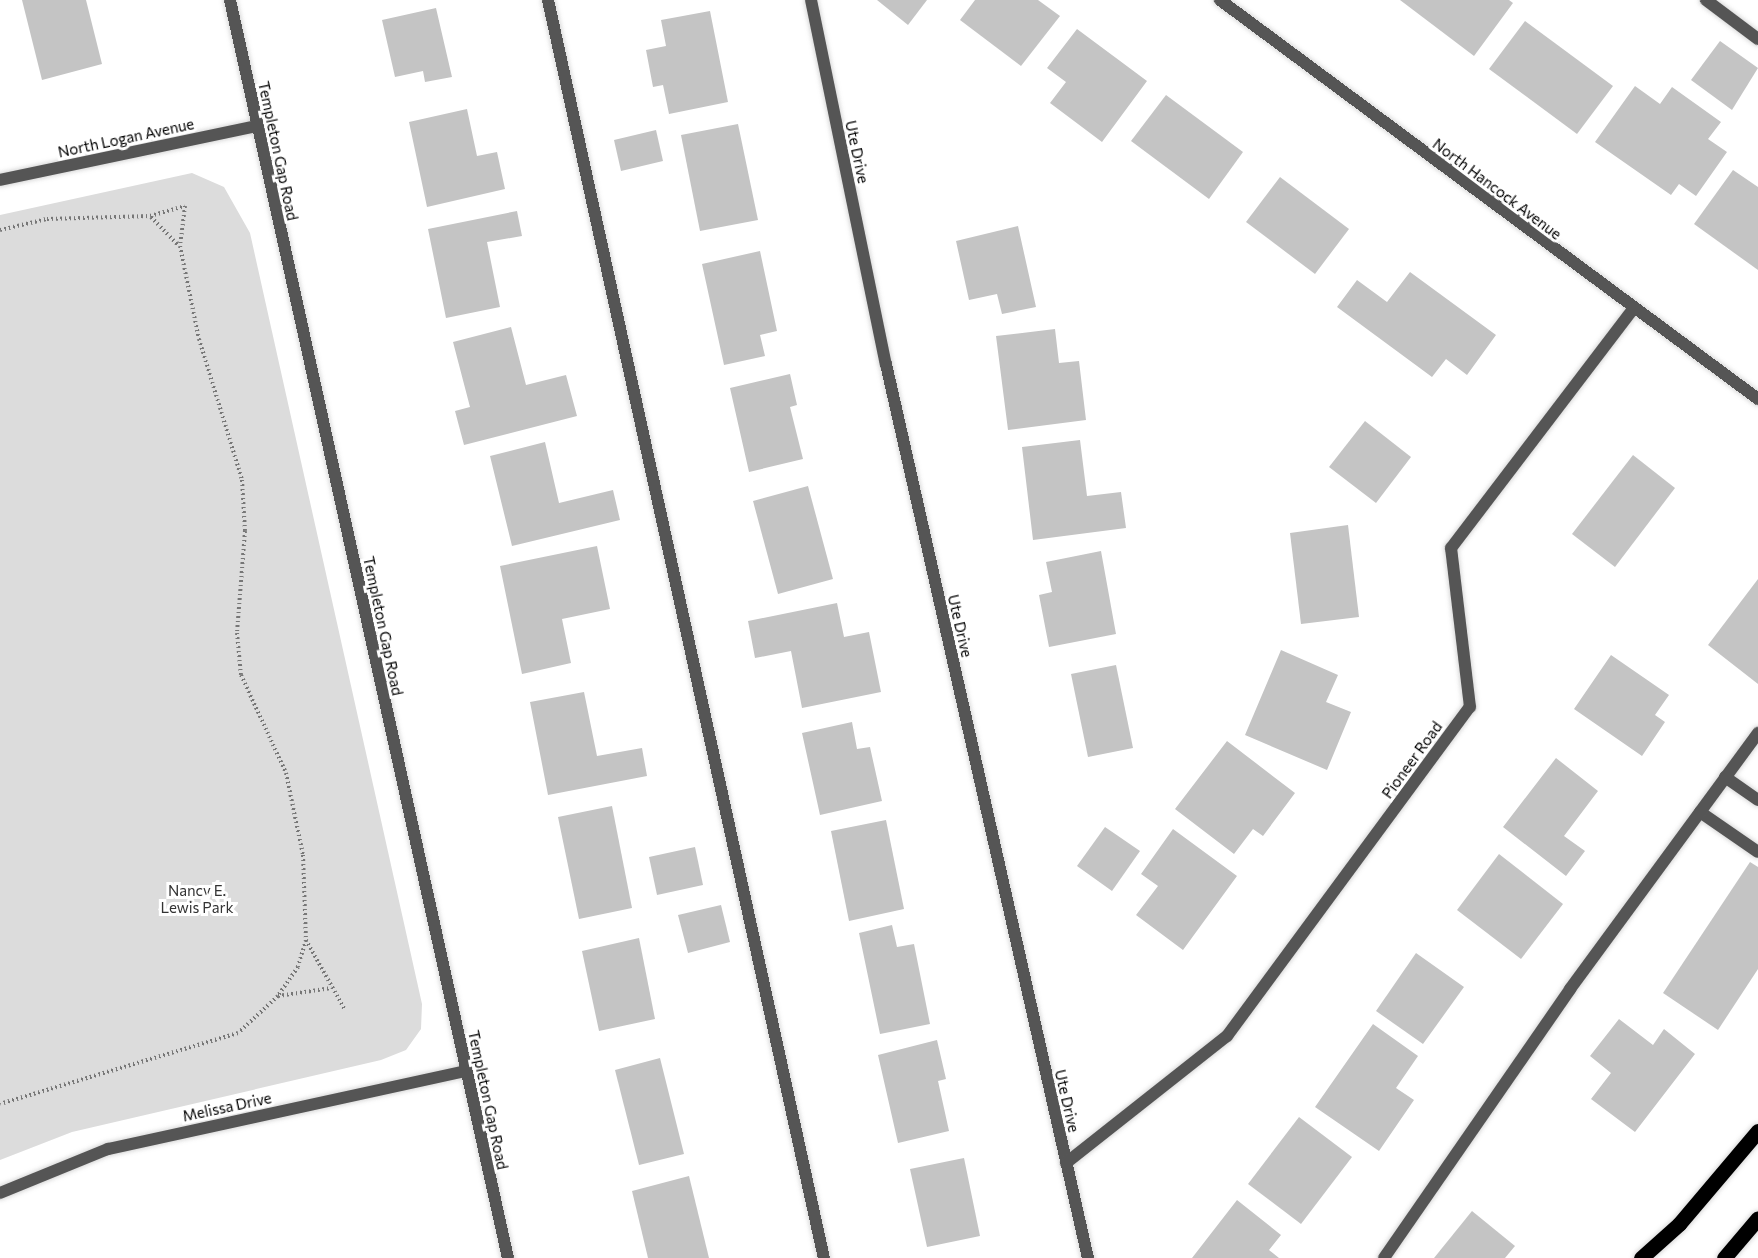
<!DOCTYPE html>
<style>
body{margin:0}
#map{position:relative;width:1758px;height:1258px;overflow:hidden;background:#fff;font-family:Commissioner,sans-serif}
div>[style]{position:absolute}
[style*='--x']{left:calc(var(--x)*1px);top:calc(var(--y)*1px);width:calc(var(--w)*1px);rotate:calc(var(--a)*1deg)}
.green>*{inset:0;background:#dcdcdc}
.building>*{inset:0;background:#c4c4c4}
.path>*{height:4px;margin-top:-2px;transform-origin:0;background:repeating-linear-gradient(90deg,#777 0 1.5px,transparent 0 4.5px)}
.roads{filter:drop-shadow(0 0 2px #dbdbdb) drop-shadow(0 0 2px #dbdbdb)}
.service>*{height:12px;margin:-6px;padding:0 6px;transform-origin:6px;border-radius:6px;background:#555}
.minor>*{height:12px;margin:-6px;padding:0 6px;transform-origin:6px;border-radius:6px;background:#555}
.tertiary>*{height:12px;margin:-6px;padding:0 6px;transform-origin:6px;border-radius:6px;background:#555}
.primary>*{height:15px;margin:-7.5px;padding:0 7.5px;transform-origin:7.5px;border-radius:7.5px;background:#000}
span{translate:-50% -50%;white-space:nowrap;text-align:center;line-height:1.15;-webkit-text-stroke:6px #fff;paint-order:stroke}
.street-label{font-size:15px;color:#000}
.park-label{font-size:15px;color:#333}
</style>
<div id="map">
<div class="green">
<i style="clip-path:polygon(192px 173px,224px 187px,250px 233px,422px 1004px,421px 1029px,406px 1050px,381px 1060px,72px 1132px,0 1160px,0 215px)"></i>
</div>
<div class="building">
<i style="clip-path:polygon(22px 0,86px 0,102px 64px,42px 80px)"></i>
<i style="clip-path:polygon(877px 0,927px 0,908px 25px)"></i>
<i style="clip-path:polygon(975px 0,1038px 0,1060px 16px,1021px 66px,960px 20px)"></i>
<i style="clip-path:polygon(1400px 0,1509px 0,1513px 3px,1474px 56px)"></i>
<i style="clip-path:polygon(436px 8px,452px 77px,425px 82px,423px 71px,395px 77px,382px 20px)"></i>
<i style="clip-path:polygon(710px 11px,728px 102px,669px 114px,663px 85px,653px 87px,646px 50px,666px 46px,661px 20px)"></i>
<i style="clip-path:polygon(1525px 21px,1613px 86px,1577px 134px,1489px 69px)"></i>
<i style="clip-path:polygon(1077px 29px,1147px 81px,1102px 142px,1050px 103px,1066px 82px,1047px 68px)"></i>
<i style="clip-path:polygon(1720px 41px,1758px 68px,1732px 110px,1691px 80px)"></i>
<i style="clip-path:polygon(1635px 86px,1660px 104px,1672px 87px,1721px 122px,1708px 139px,1727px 152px,1696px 196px,1679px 184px,1671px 195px,1595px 142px)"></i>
<i style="clip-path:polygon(1166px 95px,1243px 152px,1209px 199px,1131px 141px)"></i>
<i style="clip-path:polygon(467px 109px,477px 156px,497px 152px,505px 189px,427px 207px,409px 122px)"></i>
<i style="clip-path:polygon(738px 124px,758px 220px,700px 231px,681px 135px)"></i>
<i style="clip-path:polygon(656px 130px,663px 161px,621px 171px,614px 140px)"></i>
<i style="clip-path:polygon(1733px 170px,1758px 187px,1758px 270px,1694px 224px)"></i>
<i style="clip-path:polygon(1280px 177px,1349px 229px,1315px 274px,1246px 222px)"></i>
<i style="clip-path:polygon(517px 211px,522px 236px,487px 242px,500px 307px,446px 318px,428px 229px)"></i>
<i style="clip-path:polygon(1018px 226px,1036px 307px,1002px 314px,997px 294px,969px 300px,956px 241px)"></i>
<i style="clip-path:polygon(760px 251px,777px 331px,760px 335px,765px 356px,724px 365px,702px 264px)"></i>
<i style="clip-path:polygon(1410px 272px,1496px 335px,1467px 375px,1446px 359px,1432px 377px,1337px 307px,1357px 280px,1387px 302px)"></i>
<i style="clip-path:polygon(511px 327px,526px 385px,566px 375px,577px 416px,464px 445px,455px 411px,470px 407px,453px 342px)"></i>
<i style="clip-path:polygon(1055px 329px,1059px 363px,1079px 361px,1086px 420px,1008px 430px,996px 336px)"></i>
<i style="clip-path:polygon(790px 374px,797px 405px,790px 407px,803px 459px,749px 472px,730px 388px)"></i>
<i style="clip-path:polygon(1365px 421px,1411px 457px,1376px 503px,1329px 467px)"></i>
<i style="clip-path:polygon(1080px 440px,1087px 496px,1121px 492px,1126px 528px,1033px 540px,1022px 447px)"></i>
<i style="clip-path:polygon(545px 442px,559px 503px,613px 490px,620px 520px,512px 546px,490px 456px)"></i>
<i style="clip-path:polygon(1633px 455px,1675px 488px,1615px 567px,1572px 534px)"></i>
<i style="clip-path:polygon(808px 486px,833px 579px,778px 594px,753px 501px)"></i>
<i style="clip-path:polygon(1348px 525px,1359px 617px,1301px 624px,1290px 533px)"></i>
<i style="clip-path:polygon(597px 546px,610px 609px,562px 619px,571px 663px,522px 674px,500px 566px)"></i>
<i style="clip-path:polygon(1101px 551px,1116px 634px,1049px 647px,1039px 595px,1052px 592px,1046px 562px)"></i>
<i style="clip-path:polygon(1758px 579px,1758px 684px,1708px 645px)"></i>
<i style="clip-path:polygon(837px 603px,844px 637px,869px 632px,881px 692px,802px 708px,791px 651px,755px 658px,748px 621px)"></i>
<i style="clip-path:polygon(1281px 650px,1338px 675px,1326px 702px,1351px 712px,1327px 770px,1245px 735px)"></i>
<i style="clip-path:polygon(1611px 655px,1669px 695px,1655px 715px,1665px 722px,1642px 756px,1574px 709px)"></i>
<i style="clip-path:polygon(1116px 665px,1133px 748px,1088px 757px,1071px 674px)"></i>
<i style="clip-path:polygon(584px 692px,597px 756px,642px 748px,647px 776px,548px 795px,530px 702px)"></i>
<i style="clip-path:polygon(852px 722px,857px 749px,870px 747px,882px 801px,820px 815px,802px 733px)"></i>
<i style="clip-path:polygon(1227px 741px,1295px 793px,1263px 836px,1253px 829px,1234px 854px,1175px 809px)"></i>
<i style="clip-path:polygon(1556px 758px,1598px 791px,1564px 836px,1585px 851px,1566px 876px,1503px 827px)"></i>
<i style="clip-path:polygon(612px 806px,632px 908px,579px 919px,558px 817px)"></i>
<i style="clip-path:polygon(886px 820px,904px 909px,849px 921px,831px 831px)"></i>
<i style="clip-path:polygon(1105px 827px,1140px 851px,1112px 891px,1077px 866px)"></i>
<i style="clip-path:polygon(1173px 829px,1237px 876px,1183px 950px,1136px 915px,1158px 886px,1141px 874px)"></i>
<i style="clip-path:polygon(695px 847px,703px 885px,657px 895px,649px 857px)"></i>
<i style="clip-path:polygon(1499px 854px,1563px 904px,1521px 959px,1457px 910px)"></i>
<i style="clip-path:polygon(1750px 862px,1758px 867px,1758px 969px,1718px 1030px,1663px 993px)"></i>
<i style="clip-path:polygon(721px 905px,730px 942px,688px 953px,678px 915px)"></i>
<i style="clip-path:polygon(892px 925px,897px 947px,914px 944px,930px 1024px,880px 1034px,859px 933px)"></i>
<i style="clip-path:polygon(639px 938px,655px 1019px,599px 1031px,582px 951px)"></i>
<i style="clip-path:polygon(1416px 953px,1464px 987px,1423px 1044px,1376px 1011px)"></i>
<i style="clip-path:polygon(1619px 1019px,1653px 1045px,1664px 1029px,1695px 1054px,1635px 1132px,1591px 1099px,1611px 1073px,1590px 1056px)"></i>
<i style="clip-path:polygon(1373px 1024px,1418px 1056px,1396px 1088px,1414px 1100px,1379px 1151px,1315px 1107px)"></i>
<i style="clip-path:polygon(937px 1040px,946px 1079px,938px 1081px,949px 1131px,898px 1143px,878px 1055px)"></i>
<i style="clip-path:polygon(660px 1058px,684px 1154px,639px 1165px,615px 1070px)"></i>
<i style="clip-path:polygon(1299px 1117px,1352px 1157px,1301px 1224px,1248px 1184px)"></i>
<i style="clip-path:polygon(964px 1158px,980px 1236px,927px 1247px,910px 1169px)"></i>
<i style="clip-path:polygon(689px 1176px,709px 1258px,648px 1258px,632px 1191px)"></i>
<i style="clip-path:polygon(1237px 1200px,1281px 1235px,1269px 1250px,1279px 1258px,1192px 1258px)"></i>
<i style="clip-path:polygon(1472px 1211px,1515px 1246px,1505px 1258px,1434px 1258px)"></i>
</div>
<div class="path">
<i style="--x:151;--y:217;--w:40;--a:46"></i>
<i style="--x:0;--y:230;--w:48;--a:-13.2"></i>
<i style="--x:47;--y:219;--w:103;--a:-1.7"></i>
<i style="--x:150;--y:216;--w:36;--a:-16"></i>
<i style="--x:185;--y:206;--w:40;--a:97.1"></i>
<i style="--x:180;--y:246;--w:95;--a:78.5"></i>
<i style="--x:199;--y:339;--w:147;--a:73"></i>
<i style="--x:242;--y:480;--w:51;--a:86.6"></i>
<i style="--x:245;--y:531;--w:102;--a:94.5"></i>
<i style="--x:237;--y:633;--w:42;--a:84.6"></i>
<i style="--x:241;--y:675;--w:108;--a:65.3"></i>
<i style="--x:286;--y:773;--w:84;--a:78.3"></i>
<i style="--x:303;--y:855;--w:85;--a:88"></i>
<i style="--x:306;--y:940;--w:28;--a:107"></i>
<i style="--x:298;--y:967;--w:35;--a:125"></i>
<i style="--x:278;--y:996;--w:54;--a:137.2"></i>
<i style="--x:238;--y:1033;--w:248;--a:163.4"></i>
<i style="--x:306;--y:940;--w:80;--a:60.9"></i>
<i style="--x:278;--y:996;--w:54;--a:-8.6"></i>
</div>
<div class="roads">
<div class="service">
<i style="--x:548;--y:0;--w:1288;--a:77.63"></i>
<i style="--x:1706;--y:0;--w:65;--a:36.9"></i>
<i style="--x:1725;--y:777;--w:40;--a:34.9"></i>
<i style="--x:1700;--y:812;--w:70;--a:34.6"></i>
<i style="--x:1384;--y:1258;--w:327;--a:-55.3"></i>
<i style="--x:1570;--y:989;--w:318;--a:-53.7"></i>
</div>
<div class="minor">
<i style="--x:811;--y:0;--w:372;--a:78.4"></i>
<i style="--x:886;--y:364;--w:917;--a:77.27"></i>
<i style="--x:0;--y:180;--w:263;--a:-11.9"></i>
<i style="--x:1066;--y:1163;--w:205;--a:-38.3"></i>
<i style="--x:1227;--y:1036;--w:409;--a:-53.6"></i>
<i style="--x:1470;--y:707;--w:160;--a:-96.8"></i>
<i style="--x:1451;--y:548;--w:300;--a:-52.7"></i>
<i style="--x:0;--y:1193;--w:117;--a:-22.2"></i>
<i style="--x:108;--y:1149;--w:366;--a:-12.3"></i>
</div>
<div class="tertiary">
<i style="--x:230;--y:0;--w:1288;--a:77.54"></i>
<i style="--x:1220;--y:0;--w:670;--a:36.56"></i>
</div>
<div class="primary">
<i style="--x:1641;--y:1258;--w:51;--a:-41.8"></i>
<i style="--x:1679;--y:1224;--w:122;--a:-49.7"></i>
<i style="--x:1724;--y:1258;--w:52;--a:-49.6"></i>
</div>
</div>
<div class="street-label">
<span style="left:126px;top:138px;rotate:-12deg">North Logan Avenue</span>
<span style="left:278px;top:151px;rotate:78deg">Templeton Gap Road</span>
<span style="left:857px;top:152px;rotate:78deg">Ute Drive</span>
<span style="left:1497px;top:189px;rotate:37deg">North Hancock Avenue</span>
<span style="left:383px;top:626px;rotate:78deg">Templeton Gap Road</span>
<span style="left:960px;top:626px;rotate:77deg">Ute Drive</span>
<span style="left:1412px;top:760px;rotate:-54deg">Pioneer Road</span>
<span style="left:488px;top:1100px;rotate:78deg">Templeton Gap Road</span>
<span style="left:1067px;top:1101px;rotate:77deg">Ute Drive</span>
<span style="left:227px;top:1107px;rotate:-12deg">Melissa Drive</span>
</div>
<div class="park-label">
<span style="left:197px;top:899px">Nancy E.<br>Lewis Park</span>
</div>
</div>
